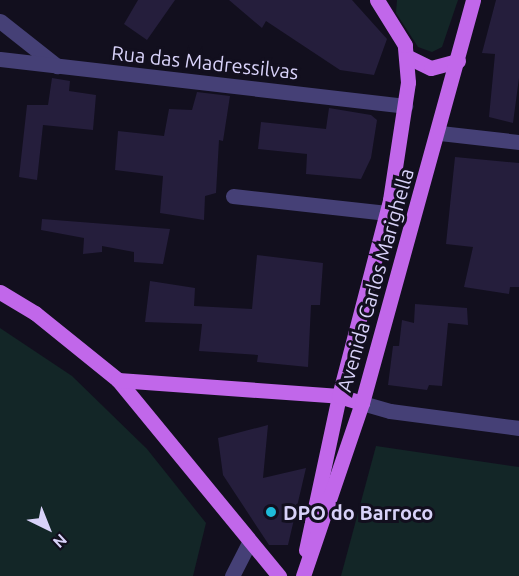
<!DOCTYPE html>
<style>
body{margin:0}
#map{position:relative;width:519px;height:576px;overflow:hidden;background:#120f1e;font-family:Ubuntu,sans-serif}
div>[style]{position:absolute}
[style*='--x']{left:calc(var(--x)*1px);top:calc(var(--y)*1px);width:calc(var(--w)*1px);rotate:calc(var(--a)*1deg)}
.green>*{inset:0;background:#132627}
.building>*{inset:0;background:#251e3c}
.minor>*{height:15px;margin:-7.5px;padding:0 7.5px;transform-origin:7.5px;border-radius:7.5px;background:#454076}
.major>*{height:15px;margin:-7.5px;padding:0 7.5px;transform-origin:7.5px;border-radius:7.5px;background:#c167ea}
.dots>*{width:16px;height:16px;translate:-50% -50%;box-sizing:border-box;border:3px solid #120f1e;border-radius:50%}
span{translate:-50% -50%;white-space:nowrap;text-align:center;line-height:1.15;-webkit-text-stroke:6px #120f1e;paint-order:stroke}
.street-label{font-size:20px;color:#d8d2f9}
.poi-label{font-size:20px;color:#d8d2f9;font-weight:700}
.left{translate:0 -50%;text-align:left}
.north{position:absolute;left:18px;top:498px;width:60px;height:60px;-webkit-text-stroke:4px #120f1e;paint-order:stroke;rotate:137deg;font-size:16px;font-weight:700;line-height:24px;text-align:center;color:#d8d2f9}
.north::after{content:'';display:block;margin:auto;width:21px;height:27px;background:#d8d2f9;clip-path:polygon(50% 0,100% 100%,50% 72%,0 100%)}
</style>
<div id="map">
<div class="green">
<i style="clip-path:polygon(397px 0,458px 0,442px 47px,432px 52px,418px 47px,396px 13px)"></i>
<i style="clip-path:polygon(0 328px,72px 376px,147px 449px,206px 523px,193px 576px,0 576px)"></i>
<i style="clip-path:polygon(376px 446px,519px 467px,519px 576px,341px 576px)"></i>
</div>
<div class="building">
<i style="clip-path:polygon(138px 0,175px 0,147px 40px,124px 24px)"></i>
<i style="clip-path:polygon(229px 0,352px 0,387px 39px,374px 75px,340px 70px,266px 21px,262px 28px)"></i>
<i style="clip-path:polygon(496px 0,519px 0,519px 78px,513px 123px,489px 117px,495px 54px,482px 53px)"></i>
<i style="clip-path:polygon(52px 78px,70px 81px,69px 91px,96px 95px,93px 130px,43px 125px,37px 180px,19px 177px,27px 105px,48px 105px)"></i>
<i style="clip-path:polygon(197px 92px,230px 96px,223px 141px,219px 140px,216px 193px,205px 196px,204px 220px,160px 213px,163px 176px,115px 170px,118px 131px,164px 136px,169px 109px,192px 110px)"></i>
<i style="clip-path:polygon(329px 108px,371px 115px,377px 120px,371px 158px,361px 179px,306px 174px,307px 154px,258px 149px,261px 122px,326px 129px)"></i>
<i style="clip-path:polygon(455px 157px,519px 163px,519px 287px,510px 287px,509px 294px,464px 287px,473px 247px,446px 244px)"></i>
<i style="clip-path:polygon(42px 219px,170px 229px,163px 264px,134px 262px,134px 252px,102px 246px,102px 252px,83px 254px,84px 238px,41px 230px)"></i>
<i style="clip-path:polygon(257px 255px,323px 263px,320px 305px,311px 305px,308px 367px,257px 362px,258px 355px,199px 351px,202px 324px,145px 322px,150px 281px,195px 288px,194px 306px,252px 309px)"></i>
<i style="clip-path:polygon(415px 304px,467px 308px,468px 325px,448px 323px,442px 386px,429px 385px,427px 390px,388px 385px,393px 346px,399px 346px,402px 320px,414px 323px)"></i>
<i style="clip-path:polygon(268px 425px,263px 478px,306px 468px,288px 545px,269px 545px,223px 475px,218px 438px)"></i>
</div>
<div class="minor">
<i style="--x:0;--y:21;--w:73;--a:38.3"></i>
<i style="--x:0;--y:59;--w:408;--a:6.6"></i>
<i style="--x:440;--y:133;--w:80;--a:6.5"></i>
<i style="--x:233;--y:196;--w:155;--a:6.3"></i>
<i style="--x:362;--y:403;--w:29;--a:16"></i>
<i style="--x:390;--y:411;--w:130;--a:7.5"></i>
<i style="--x:232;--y:576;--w:38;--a:-63"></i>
</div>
<div class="major">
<i style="--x:408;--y:57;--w:25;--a:26"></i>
<i style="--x:431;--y:68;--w:28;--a:-15"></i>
<i style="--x:0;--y:292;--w:41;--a:31"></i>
<i style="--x:35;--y:313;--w:107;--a:38.9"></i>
<i style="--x:118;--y:380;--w:254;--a:50.6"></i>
<i style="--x:118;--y:380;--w:222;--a:4.1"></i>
<i style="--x:339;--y:396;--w:24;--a:17"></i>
<i style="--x:306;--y:550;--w:157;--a:-77.9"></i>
<i style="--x:339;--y:396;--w:203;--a:-75.4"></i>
<i style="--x:390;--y:200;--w:119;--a:-81.3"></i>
<i style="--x:408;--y:82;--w:37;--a:-95"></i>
<i style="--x:405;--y:45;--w:53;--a:-121.9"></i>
<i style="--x:303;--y:576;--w:183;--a:-71.2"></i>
<i style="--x:362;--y:403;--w:418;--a:-74.6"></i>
</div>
<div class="dots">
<i style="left:271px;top:512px;background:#1ebbd9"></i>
</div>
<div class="street-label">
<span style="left:205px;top:62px;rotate:6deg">Rua das Madressilvas</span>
<span style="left:375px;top:280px;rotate:-74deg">Avenida Carlos Marighella</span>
</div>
<div class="poi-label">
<span class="left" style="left:283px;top:512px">DPO do Barroco</span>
</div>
<div class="north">N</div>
</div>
